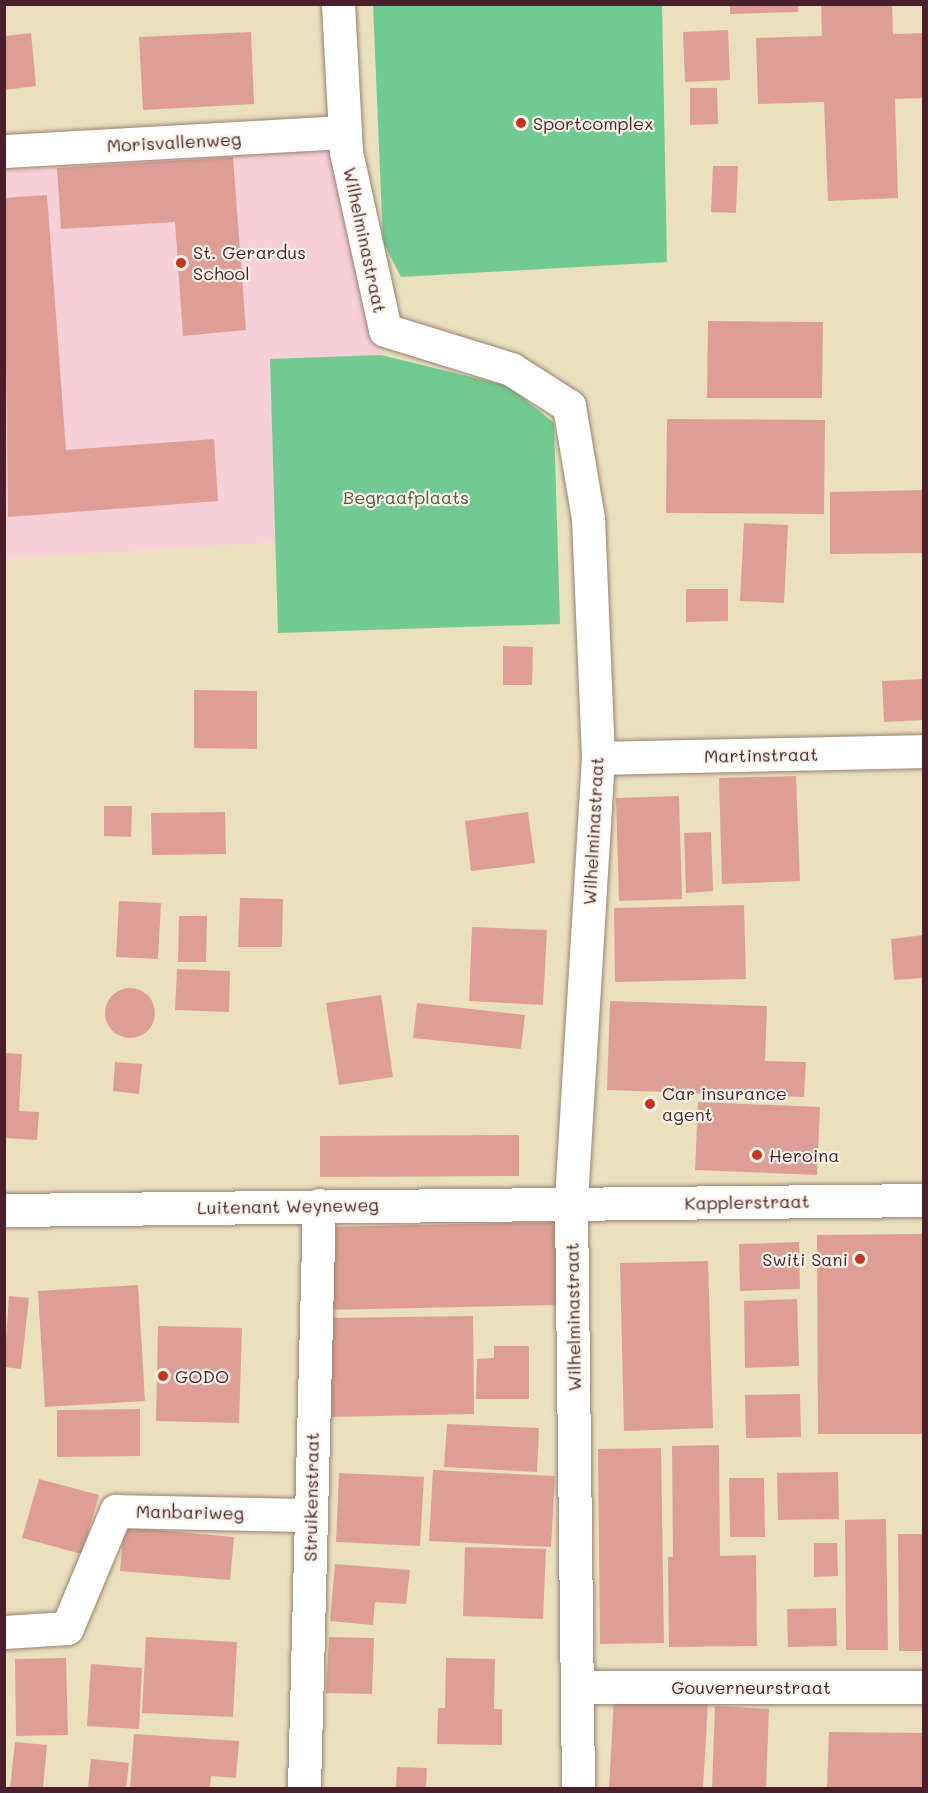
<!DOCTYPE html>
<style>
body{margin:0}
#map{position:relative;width:928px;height:1793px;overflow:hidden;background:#eae0be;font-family:Mali,sans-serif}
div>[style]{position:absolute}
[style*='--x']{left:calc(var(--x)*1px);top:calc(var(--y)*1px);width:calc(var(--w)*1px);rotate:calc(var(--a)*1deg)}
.built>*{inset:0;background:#f6cfd8}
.green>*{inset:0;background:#71ca91}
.building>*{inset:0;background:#de9e95}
.round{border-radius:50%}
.roads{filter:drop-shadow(0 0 2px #9a8074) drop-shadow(0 0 2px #9a8074)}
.minor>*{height:33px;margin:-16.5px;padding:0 16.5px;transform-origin:16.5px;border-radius:16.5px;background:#fff}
.dots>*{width:16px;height:16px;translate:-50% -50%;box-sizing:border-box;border:3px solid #f7f3e8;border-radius:50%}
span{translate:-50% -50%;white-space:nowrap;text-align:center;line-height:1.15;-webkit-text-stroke:4.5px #f7f3e8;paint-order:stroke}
.poi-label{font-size:18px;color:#4a1f2b}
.left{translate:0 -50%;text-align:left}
.right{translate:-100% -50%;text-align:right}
.street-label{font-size:18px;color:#4a1f2b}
.park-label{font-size:18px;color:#56524a}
.frame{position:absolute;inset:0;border:6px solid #4a1f2b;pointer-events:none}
</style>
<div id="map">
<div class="built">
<i style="clip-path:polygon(330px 149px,381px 355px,270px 359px,275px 542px,5px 559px,5px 171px)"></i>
</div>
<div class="green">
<i style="clip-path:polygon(373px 5px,662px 5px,667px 262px,401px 277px,383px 242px)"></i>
<i style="clip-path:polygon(381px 355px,508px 386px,554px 423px,560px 624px,278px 633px,270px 359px)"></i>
</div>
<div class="building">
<i style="clip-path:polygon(730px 4px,798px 4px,798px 12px,730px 14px)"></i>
<i style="clip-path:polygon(821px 4px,892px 4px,893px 34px,924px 33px,924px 98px,895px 99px,898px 198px,828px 201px,824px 102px,758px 104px,756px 38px,822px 36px)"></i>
<i style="clip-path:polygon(728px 30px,730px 80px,685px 82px,683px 32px)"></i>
<i style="clip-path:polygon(251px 32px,254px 104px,143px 110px,139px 37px)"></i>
<i style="clip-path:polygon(31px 33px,36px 86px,4px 90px,4px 36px)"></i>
<i style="clip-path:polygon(690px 88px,717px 88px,718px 124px,690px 125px)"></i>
<i style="clip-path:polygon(233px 157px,246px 330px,183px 336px,175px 222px,61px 229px,57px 168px)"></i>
<i style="clip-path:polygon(713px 166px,738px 166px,736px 213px,711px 212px)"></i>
<i style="clip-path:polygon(47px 195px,66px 450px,214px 439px,218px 501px,8px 517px,4px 198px)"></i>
<i style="clip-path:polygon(708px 321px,823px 322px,822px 398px,707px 398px)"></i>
<i style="clip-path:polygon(667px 419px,825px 420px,824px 514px,666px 513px)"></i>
<i style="clip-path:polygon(924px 490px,924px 553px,830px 554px,830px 492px)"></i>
<i style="clip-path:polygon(744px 523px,788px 525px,784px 603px,740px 601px)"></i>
<i style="clip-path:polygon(686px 589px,728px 589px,728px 621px,686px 622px)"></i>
<i style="clip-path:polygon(503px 646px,533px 647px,532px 685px,503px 685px)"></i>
<i style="clip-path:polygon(924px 679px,924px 720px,884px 722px,882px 681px)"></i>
<i style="clip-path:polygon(194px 690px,257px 691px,257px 749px,194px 748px)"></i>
<i style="clip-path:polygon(796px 776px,800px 881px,722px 884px,719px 778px)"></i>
<i style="clip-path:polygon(679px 796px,682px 899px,619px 901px,616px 798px)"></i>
<i style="clip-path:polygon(104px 806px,132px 806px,131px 837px,104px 836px)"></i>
<i style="clip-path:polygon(225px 812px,226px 854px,152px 855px,151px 813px)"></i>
<i style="clip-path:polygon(528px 812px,535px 863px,471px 871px,465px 821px)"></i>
<i style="clip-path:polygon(711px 832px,713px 891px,686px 893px,684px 833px)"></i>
<i style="clip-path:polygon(240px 898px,283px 899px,282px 947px,238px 947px)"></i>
<i style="clip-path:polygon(119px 901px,161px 903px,158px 959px,116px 957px)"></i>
<i style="clip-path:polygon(744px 905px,746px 979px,615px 982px,614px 908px)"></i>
<i style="clip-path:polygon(179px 916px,207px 916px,206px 962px,178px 962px)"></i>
<i style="clip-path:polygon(472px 927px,547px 930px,543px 1005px,469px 1001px)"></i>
<i style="clip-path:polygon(924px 935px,924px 978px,894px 980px,891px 939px)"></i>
<i style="clip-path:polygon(177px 969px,230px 971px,229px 1012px,175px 1010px)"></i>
<i class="round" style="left:105px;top:988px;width:50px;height:50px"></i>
<i style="clip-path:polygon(381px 995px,393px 1077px,339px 1085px,326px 1003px)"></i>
<i style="clip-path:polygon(610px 1001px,767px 1006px,765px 1061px,806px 1062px,804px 1097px,607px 1090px)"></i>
<i style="clip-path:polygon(417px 1003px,525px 1015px,521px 1049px,413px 1038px)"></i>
<i style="clip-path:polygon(4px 1053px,22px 1054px,19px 1111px,39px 1112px,37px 1140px,4px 1138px)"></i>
<i style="clip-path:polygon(115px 1062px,142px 1064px,139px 1094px,113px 1091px)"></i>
<i style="clip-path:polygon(698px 1102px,820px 1107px,817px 1175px,695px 1170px)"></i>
<i style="clip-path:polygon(519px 1135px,519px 1176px,320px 1177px,320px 1136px)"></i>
<i style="clip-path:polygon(556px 1222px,558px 1305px,325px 1310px,323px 1227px)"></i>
<i style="clip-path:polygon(924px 1234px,924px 1434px,818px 1434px,817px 1235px)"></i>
<i style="clip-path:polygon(799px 1242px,800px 1289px,740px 1291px,739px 1244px)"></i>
<i style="clip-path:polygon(708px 1261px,713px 1428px,624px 1431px,620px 1263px)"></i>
<i style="clip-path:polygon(138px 1285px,145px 1401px,45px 1407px,38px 1291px)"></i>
<i style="clip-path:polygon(9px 1296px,29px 1298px,21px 1369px,4px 1367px)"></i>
<i style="clip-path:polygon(797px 1299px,799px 1366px,745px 1368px,744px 1301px)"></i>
<i style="clip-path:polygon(473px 1316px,474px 1414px,329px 1417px,327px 1318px)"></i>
<i style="clip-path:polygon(158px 1326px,242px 1328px,239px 1423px,156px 1421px)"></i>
<i style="clip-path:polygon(494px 1346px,529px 1346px,529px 1399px,476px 1399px,477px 1359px,494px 1358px)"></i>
<i style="clip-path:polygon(800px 1394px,801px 1437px,746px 1438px,745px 1395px)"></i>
<i style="clip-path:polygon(140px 1409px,140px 1456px,57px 1457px,57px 1410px)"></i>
<i style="clip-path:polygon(447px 1424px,539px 1428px,537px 1472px,444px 1467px)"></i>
<i style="clip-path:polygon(719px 1445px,720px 1556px,756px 1555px,757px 1646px,669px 1647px,668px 1557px,673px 1557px,672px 1446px)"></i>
<i style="clip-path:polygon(661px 1448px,664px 1643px,600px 1644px,598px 1449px)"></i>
<i style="clip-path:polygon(433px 1470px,555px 1476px,551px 1547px,429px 1541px)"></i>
<i style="clip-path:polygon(838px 1472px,839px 1519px,778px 1520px,777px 1473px)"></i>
<i style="clip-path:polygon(339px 1473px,424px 1477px,420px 1546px,336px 1542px)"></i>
<i style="clip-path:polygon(729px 1478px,764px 1478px,765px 1537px,730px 1537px)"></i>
<i style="clip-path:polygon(39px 1479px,99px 1495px,82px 1554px,22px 1538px)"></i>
<i style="clip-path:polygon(886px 1519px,888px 1650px,846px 1650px,845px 1520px)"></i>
<i style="clip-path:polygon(124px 1527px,234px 1537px,230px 1580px,120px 1571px)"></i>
<i style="clip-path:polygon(898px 1534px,924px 1534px,924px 1651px,899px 1651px)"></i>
<i style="clip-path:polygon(814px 1543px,837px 1543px,838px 1576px,814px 1577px)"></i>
<i style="clip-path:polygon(465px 1547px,546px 1549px,543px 1619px,463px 1616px)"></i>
<i style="clip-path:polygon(335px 1564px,410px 1570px,406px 1604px,375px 1602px,373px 1625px,330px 1621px)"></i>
<i style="clip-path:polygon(836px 1608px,837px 1646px,788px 1647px,787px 1609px)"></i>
<i style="clip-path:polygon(146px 1637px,237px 1642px,233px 1717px,142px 1713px)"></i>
<i style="clip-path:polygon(329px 1637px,374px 1638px,372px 1694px,326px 1693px)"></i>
<i style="clip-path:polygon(66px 1658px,68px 1735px,16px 1736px,15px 1659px)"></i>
<i style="clip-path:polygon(446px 1658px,495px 1659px,494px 1709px,502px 1709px,502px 1745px,437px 1744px,438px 1708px,445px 1708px)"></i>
<i style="clip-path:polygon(91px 1664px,142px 1668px,139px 1729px,87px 1726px)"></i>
<i style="clip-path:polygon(614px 1698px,708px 1703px,703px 1788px,609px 1788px)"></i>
<i style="clip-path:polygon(715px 1706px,769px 1709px,766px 1788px,712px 1788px)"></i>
<i style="clip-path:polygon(829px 1732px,924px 1733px,924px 1788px,827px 1788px)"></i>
<i style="clip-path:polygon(134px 1734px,239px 1741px,236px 1778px,211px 1776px,210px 1788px,130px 1788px)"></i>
<i style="clip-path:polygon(15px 1742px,47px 1745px,43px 1788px,10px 1788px)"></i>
<i style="clip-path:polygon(91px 1759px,129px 1763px,126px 1788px,88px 1788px)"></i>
<i style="clip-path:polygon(397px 1767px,427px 1768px,426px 1788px,396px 1788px)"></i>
</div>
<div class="roads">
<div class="minor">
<i style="--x:338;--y:4;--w:148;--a:86.9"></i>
<i style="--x:346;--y:152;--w:182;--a:77.6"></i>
<i style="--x:385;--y:330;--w:132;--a:17.2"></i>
<i style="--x:511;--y:369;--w:69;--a:32.5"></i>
<i style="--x:569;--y:406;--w:114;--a:80.4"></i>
<i style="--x:588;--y:518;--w:240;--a:87.6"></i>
<i style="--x:598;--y:758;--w:448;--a:93.5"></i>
<i style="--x:571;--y:1205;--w:583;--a:89.31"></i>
<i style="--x:4;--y:151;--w:341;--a:-3.2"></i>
<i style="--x:598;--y:758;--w:326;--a:-1.2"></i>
<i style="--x:4;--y:1210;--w:920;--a:-0.62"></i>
<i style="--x:4;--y:1632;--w:63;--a:-3.6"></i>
<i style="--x:67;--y:1628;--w:127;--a:-67.3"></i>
<i style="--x:116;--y:1511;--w:195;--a:1.2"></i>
<i style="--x:578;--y:1687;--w:346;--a:0"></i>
<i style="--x:304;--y:1788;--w:583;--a:-88.53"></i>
</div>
</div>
<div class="dots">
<i style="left:521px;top:123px;background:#c8321e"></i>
<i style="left:181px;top:263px;background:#c8321e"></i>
<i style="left:650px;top:1104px;background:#c8321e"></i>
<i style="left:757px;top:1155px;background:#c8321e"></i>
<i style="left:860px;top:1259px;background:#c8321e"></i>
<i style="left:163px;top:1376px;background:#c8321e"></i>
</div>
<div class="poi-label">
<span class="left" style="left:533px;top:123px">Sportcomplex</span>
<span class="left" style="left:193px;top:263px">St. Gerardus<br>School</span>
<span class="left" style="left:662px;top:1104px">Car insurance<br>agent</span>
<span class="left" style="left:769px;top:1155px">Heroina</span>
<span class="right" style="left:848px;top:1259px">Switi Sani</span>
<span class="left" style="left:175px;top:1376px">GODO</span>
</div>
<div class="street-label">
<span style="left:174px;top:142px;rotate:-3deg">Morisvallenweg</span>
<span style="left:365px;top:240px;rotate:78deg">Wilhelminastraat</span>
<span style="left:761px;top:755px;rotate:-1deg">Martinstraat</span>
<span style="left:593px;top:831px;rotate:-87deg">Wilhelminastraat</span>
<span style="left:747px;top:1202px;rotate:-1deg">Kapplerstraat</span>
<span style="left:288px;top:1206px;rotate:-1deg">Luitenant Weyneweg</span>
<span style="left:573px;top:1317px;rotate:-91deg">Wilhelminastraat</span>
<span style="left:311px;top:1497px;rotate:-89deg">Struikenstraat</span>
<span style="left:190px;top:1512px;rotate:1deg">Manbariweg</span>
<span style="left:751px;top:1687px">Gouverneurstraat</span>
</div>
<div class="park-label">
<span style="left:406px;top:497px">Begraafplaats</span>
</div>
<div class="frame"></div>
</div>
